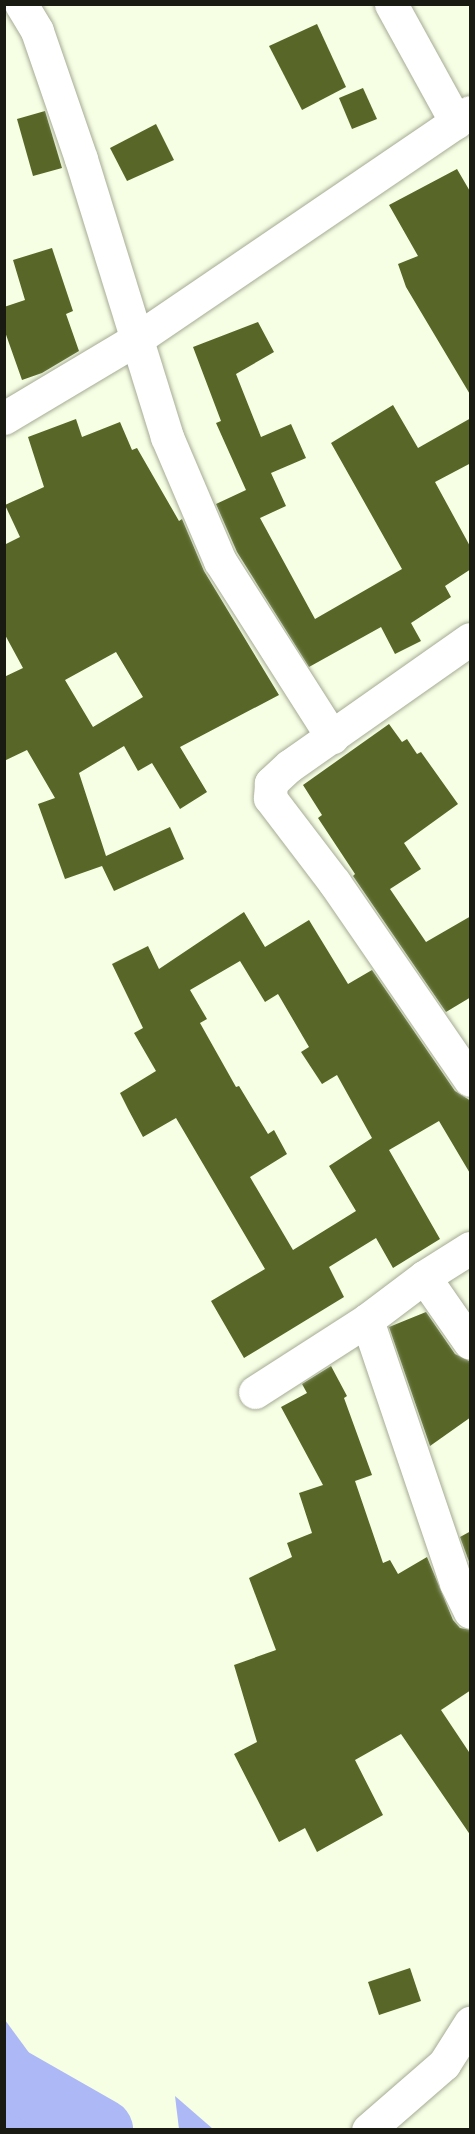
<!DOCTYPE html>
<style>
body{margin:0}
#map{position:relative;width:475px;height:2134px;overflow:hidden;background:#f6fee4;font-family:"Archivo Narrow",sans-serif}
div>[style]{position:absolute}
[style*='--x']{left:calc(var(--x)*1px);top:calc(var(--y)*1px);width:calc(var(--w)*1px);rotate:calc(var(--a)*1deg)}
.water>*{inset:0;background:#adb8f6}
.river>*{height:62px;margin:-31px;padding:0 31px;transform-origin:31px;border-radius:31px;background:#adb8f6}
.building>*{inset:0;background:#586727}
.roads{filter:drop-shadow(0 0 2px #a5ab94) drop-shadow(0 0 2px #a5ab94)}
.street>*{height:33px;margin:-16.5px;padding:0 16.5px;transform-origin:16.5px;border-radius:16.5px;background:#fff}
span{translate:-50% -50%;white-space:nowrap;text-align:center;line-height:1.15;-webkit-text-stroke:6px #fff;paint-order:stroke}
.frame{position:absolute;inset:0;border:6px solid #191b12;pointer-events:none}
</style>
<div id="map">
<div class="water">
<i style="clip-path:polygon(4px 2020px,5px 2020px,85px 2129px,5px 2129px)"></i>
<i style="clip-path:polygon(175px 2096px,213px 2129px,179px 2129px)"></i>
</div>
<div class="river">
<i style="--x:4;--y:2074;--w:113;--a:29.7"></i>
</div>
<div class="building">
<i style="clip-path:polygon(317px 24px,346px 87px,302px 110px,269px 46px)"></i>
<i style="clip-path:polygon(363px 88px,377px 119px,352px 129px,339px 98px)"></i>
<i style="clip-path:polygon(45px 111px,62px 168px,33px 176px,17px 119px)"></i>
<i style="clip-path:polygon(156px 124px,174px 160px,127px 181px,110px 148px)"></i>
<i style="clip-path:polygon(457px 169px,471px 193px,471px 396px,406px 287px,398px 264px,418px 256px,389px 205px)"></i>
<i style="clip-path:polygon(52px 248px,73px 311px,66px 314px,79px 351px,42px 373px,22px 380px,4px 329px,4px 307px,25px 300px,13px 260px)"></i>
<i style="clip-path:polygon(258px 322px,274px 352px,236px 374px,261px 437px,291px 424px,306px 458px,271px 473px,286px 506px,260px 518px,315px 619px,402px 569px,331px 443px,393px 405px,418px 448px,471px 418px,471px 463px,435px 482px,471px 548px,471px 569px,445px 586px,451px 597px,411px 623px,421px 641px,395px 654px,381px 627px,309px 667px,237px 552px,216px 504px,246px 490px,216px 423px,221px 421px,193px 347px)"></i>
<i style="clip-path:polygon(evenodd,76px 419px,82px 437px,120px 422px,132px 450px,137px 448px,179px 521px,182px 519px,204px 571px,279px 695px,180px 747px,207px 792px,180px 809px,152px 763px,138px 771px,124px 746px,79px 773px,106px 856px,170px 827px,184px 859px,114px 891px,102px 866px,65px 879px,38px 804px,55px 798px,27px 750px,4px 761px,4px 677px,23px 668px,4px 633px,4px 545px,20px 537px,5px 505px,44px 487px,28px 437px,76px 419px,116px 652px,143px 697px,93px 727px,65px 680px,116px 652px)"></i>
<i style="clip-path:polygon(389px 724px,402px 742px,407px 739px,417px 754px,421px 752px,458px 804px,404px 843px,421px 869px,390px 889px,426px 942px,471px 916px,471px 997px,446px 1012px,353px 876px,355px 874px,318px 818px,322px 815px,303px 785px)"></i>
<i style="clip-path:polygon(evenodd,244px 912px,265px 947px,309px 920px,348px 984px,372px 970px,455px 1091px,471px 1101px,471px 1175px,439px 1121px,389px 1150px,440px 1239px,393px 1268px,376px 1238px,329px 1267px,344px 1297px,244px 1358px,211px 1301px,265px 1269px,176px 1118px,143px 1137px,128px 1109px,120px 1093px,156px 1071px,134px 1033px,143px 1028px,112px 964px,148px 946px,159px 969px,244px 912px,240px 961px,265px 1002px,278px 994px,309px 1047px,301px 1052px,322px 1084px,337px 1075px,372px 1138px,329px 1166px,356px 1211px,293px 1250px,250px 1177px,287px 1154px,274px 1130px,268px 1134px,239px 1086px,236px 1087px,200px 1023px,207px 1019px,190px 990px,240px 961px)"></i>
<i style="clip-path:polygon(426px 1312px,455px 1354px,471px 1362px,471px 1417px,430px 1446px,389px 1327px)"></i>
<i style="clip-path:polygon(331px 1366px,347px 1396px,344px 1398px,372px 1475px,355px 1481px,383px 1563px,390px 1560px,398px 1574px,427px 1557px,453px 1620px,460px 1628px,471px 1630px,471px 1690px,441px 1710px,471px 1755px,471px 1836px,401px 1734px,355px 1760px,383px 1815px,317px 1852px,305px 1828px,279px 1842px,234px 1754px,257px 1742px,234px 1665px,276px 1650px,249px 1578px,292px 1557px,287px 1543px,312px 1533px,299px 1493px,323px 1485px,281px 1407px,307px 1393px,302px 1384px)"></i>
<i style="clip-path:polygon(471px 1531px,471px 1567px,460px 1537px)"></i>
<i style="clip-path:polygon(410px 1968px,421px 2001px,379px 2015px,368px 1982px)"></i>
</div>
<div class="roads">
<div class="street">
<i style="--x:21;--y:4;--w:31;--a:59"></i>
<i style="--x:37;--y:31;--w:135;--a:71"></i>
<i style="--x:81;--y:159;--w:291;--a:72.8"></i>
<i style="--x:167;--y:437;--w:135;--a:66.9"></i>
<i style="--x:220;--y:561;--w:209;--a:57.5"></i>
<i style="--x:391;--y:4;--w:135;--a:61.2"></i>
<i style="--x:4;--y:418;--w:156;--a:-30.8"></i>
<i style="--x:138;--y:338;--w:402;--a:-34.2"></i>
<i style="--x:470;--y:639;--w:221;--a:144.9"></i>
<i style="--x:289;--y:766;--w:25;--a:137"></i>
<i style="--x:271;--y:783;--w:15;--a:94"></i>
<i style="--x:270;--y:798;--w:106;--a:52.7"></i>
<i style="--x:334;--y:882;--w:240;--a:55.5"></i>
<i style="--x:470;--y:1248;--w:54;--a:147.8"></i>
<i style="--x:424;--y:1277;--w:80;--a:55.1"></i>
<i style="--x:424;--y:1277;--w:71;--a:143"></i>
<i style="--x:367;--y:1320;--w:278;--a:71.3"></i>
<i style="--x:456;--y:1583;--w:32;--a:64"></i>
<i style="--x:255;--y:1392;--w:133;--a:-32.7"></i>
<i style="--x:368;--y:2130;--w:101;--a:-41"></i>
<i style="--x:444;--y:2064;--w:49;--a:-57.6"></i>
</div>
</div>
<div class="frame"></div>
</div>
